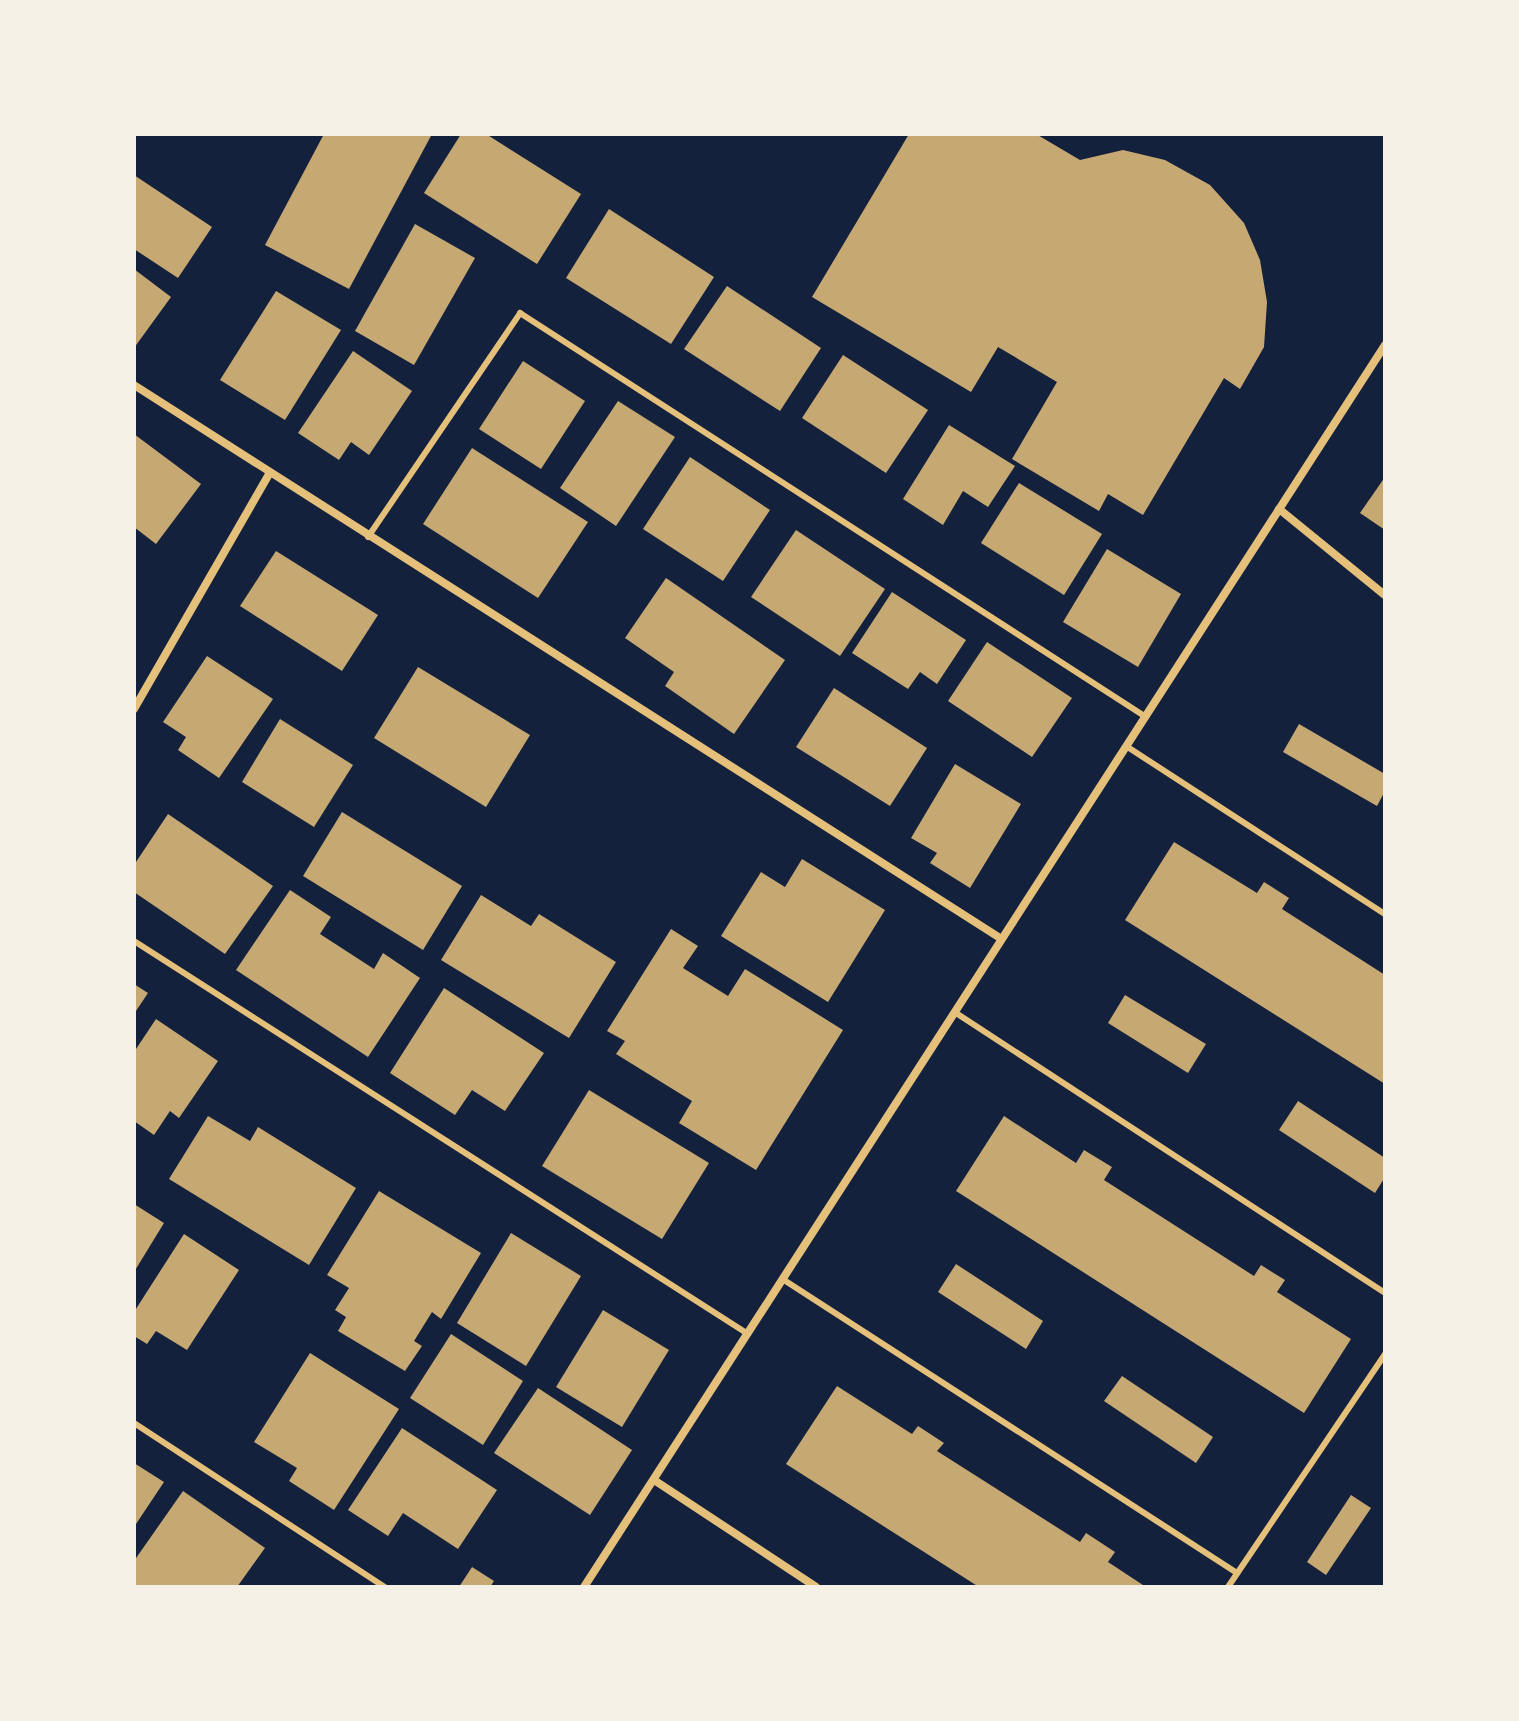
<!DOCTYPE html>
<style>
body{margin:0}
#map{position:relative;width:1519px;height:1721px;overflow:hidden;background:#14213d;font-family:"Work Sans",sans-serif}
div>[style]{position:absolute}
[style*='--x']{left:calc(var(--x)*1px);top:calc(var(--y)*1px);width:calc(var(--w)*1px);rotate:calc(var(--a)*1deg)}
.building>*{inset:0;background:#c6a872}
.service>*{height:6px;margin:-3px;padding:0 3px;transform-origin:3px;border-radius:3px;background:#e5c07b}
.minor>*{height:8px;margin:-4px;padding:0 4px;transform-origin:4px;border-radius:4px;background:#e5c07b}
span{translate:-50% -50%;white-space:nowrap;text-align:center;line-height:1.15;-webkit-text-stroke:7px #f6f1e7;paint-order:stroke}
.frame{position:absolute;inset:0;border:136px solid #f6f1e7;pointer-events:none}
</style>
<div id="map">
<div class="building">
<i style="clip-path:polygon(324px 134px,432px 134px,349px 289px,265px 245px)"></i>
<i style="clip-path:polygon(461px 134px,486px 134px,581px 194px,537px 264px,424px 193px)"></i>
<i style="clip-path:polygon(909px 134px,1036px 134px,1080px 160px,1123px 150px,1165px 160px,1210px 185px,1244px 223px,1260px 260px,1267px 302px,1264px 347px,1240px 389px,1224px 378px,1143px 515px,1108px 494px,1099px 511px,1012px 459px,1057px 382px,998px 347px,971px 392px,812px 297px)"></i>
<i style="clip-path:polygon(134px 175px,212px 227px,178px 278px,134px 249px)"></i>
<i style="clip-path:polygon(609px 209px,714px 277px,671px 344px,566px 278px)"></i>
<i style="clip-path:polygon(415px 224px,475px 258px,414px 365px,355px 331px)"></i>
<i style="clip-path:polygon(134px 269px,171px 297px,134px 348px)"></i>
<i style="clip-path:polygon(727px 286px,821px 348px,780px 411px,684px 349px)"></i>
<i style="clip-path:polygon(276px 291px,341px 330px,285px 420px,220px 380px)"></i>
<i style="clip-path:polygon(353px 351px,412px 391px,369px 455px,351px 442px,339px 460px,298px 433px)"></i>
<i style="clip-path:polygon(843px 355px,928px 410px,886px 473px,802px 418px)"></i>
<i style="clip-path:polygon(523px 361px,585px 401px,541px 469px,479px 429px)"></i>
<i style="clip-path:polygon(618px 401px,675px 437px,616px 526px,560px 488px)"></i>
<i style="clip-path:polygon(949px 425px,1015px 466px,988px 507px,963px 491px,943px 525px,903px 499px)"></i>
<i style="clip-path:polygon(134px 434px,201px 484px,156px 544px,134px 527px)"></i>
<i style="clip-path:polygon(472px 448px,588px 522px,538px 598px,423px 524px)"></i>
<i style="clip-path:polygon(690px 457px,770px 510px,723px 581px,643px 529px)"></i>
<i style="clip-path:polygon(1385px 477px,1385px 530px,1360px 513px)"></i>
<i style="clip-path:polygon(1019px 483px,1102px 534px,1064px 595px,981px 543px)"></i>
<i style="clip-path:polygon(796px 530px,885px 589px,840px 656px,751px 597px)"></i>
<i style="clip-path:polygon(1107px 549px,1181px 594px,1138px 667px,1063px 622px)"></i>
<i style="clip-path:polygon(276px 551px,378px 615px,342px 671px,240px 606px)"></i>
<i style="clip-path:polygon(666px 578px,785px 660px,734px 734px,665px 686px,674px 672px,625px 638px)"></i>
<i style="clip-path:polygon(892px 592px,966px 640px,937px 684px,920px 672px,908px 689px,852px 653px)"></i>
<i style="clip-path:polygon(987px 642px,1072px 698px,1032px 757px,948px 701px)"></i>
<i style="clip-path:polygon(207px 656px,273px 699px,219px 778px,178px 750px,186px 737px,163px 722px)"></i>
<i style="clip-path:polygon(418px 667px,530px 735px,486px 807px,374px 738px)"></i>
<i style="clip-path:polygon(834px 688px,927px 748px,890px 806px,796px 747px)"></i>
<i style="clip-path:polygon(280px 719px,353px 765px,314px 827px,242px 782px)"></i>
<i style="clip-path:polygon(1299px 724px,1385px 774px,1385px 791px,1377px 806px,1283px 752px)"></i>
<i style="clip-path:polygon(955px 764px,1021px 804px,970px 888px,930px 863px,937px 853px,911px 838px)"></i>
<i style="clip-path:polygon(342px 812px,462px 886px,423px 950px,303px 876px)"></i>
<i style="clip-path:polygon(168px 814px,273px 886px,225px 954px,134px 892px,134px 865px)"></i>
<i style="clip-path:polygon(1174px 842px,1257px 893px,1264px 882px,1289px 898px,1282px 909px,1385px 975px,1385px 1084px,1125px 920px)"></i>
<i style="clip-path:polygon(802px 859px,885px 910px,828px 1002px,721px 936px,761px 872px,785px 887px)"></i>
<i style="clip-path:polygon(290px 890px,331px 917px,320px 934px,374px 969px,383px 953px,420px 978px,368px 1057px,236px 970px)"></i>
<i style="clip-path:polygon(481px 895px,531px 926px,539px 914px,616px 962px,569px 1038px,441px 960px)"></i>
<i style="clip-path:polygon(671px 929px,698px 946px,683px 968px,728px 996px,745px 969px,843px 1030px,756px 1170px,679px 1123px,692px 1101px,616px 1054px,625px 1041px,607px 1031px)"></i>
<i style="clip-path:polygon(134px 984px,148px 993px,134px 1014px)"></i>
<i style="clip-path:polygon(444px 988px,544px 1053px,505px 1111px,472px 1090px,455px 1115px,390px 1073px)"></i>
<i style="clip-path:polygon(1125px 995px,1206px 1044px,1188px 1073px,1108px 1023px)"></i>
<i style="clip-path:polygon(156px 1019px,218px 1061px,179px 1118px,170px 1111px,154px 1135px,134px 1121px,134px 1052px)"></i>
<i style="clip-path:polygon(589px 1090px,709px 1163px,662px 1239px,542px 1166px)"></i>
<i style="clip-path:polygon(1298px 1101px,1385px 1158px,1385px 1177px,1375px 1193px,1279px 1130px)"></i>
<i style="clip-path:polygon(208px 1116px,250px 1141px,258px 1127px,356px 1188px,309px 1265px,169px 1179px)"></i>
<i style="clip-path:polygon(1004px 1116px,1076px 1163px,1084px 1150px,1112px 1167px,1104px 1180px,1254px 1276px,1261px 1265px,1285px 1280px,1277px 1292px,1351px 1339px,1304px 1413px,956px 1191px)"></i>
<i style="clip-path:polygon(379px 1191px,481px 1253px,441px 1319px,432px 1312px,414px 1341px,422px 1346px,405px 1371px,338px 1331px,346px 1317px,335px 1310px,349px 1288px,327px 1275px)"></i>
<i style="clip-path:polygon(134px 1204px,164px 1223px,134px 1272px)"></i>
<i style="clip-path:polygon(511px 1233px,581px 1276px,526px 1366px,457px 1323px)"></i>
<i style="clip-path:polygon(184px 1234px,239px 1270px,187px 1350px,156px 1331px,147px 1344px,134px 1336px,134px 1312px)"></i>
<i style="clip-path:polygon(956px 1264px,1043px 1321px,1026px 1349px,938px 1292px)"></i>
<i style="clip-path:polygon(603px 1310px,669px 1350px,622px 1427px,556px 1387px)"></i>
<i style="clip-path:polygon(451px 1334px,523px 1381px,483px 1445px,410px 1398px)"></i>
<i style="clip-path:polygon(310px 1353px,399px 1409px,334px 1510px,289px 1481px,297px 1468px,254px 1442px)"></i>
<i style="clip-path:polygon(1122px 1376px,1213px 1437px,1196px 1463px,1104px 1401px)"></i>
<i style="clip-path:polygon(837px 1386px,912px 1434px,918px 1426px,944px 1443px,937px 1451px,1080px 1542px,1086px 1533px,1115px 1552px,1108px 1562px,1146px 1587px,979px 1587px,786px 1464px)"></i>
<i style="clip-path:polygon(538px 1388px,632px 1450px,590px 1515px,494px 1453px)"></i>
<i style="clip-path:polygon(402px 1428px,497px 1490px,458px 1549px,403px 1513px,388px 1536px,348px 1510px)"></i>
<i style="clip-path:polygon(134px 1463px,164px 1482px,134px 1527px)"></i>
<i style="clip-path:polygon(183px 1491px,265px 1548px,237px 1587px,134px 1585px,134px 1561px)"></i>
<i style="clip-path:polygon(1351px 1495px,1371px 1508px,1326px 1575px,1307px 1562px)"></i>
<i style="clip-path:polygon(472px 1567px,494px 1581px,490px 1587px,459px 1587px)"></i>
</div>
<div class="service">
<i style="--x:368;--y:537;--w:271;--a:-55.8"></i>
<i style="--x:520;--y:313;--w:745;--a:32.84"></i>
<i style="--x:1126;--y:746;--w:309;--a:33"></i>
<i style="--x:134;--y:941;--w:729;--a:32.62"></i>
<i style="--x:956;--y:1013;--w:512;--a:33.13"></i>
<i style="--x:784;--y:1280;--w:539;--a:32.89"></i>
<i style="--x:134;--y:1423;--w:300;--a:33.2"></i>
<i style="--x:1228;--y:1587;--w:281;--a:-56"></i>
</div>
<div class="minor">
<i style="--x:134;--y:385;--w:1028;--a:32.56"></i>
<i style="--x:1279;--y:509;--w:136;--a:39.1"></i>
<i style="--x:134;--y:709;--w:271;--a:-60.1"></i>
<i style="--x:654;--y:1480;--w:194;--a:33.4"></i>
<i style="--x:584;--y:1587;--w:1478;--a:-57.18"></i>
</div>
<div class="frame"></div>
</div>
